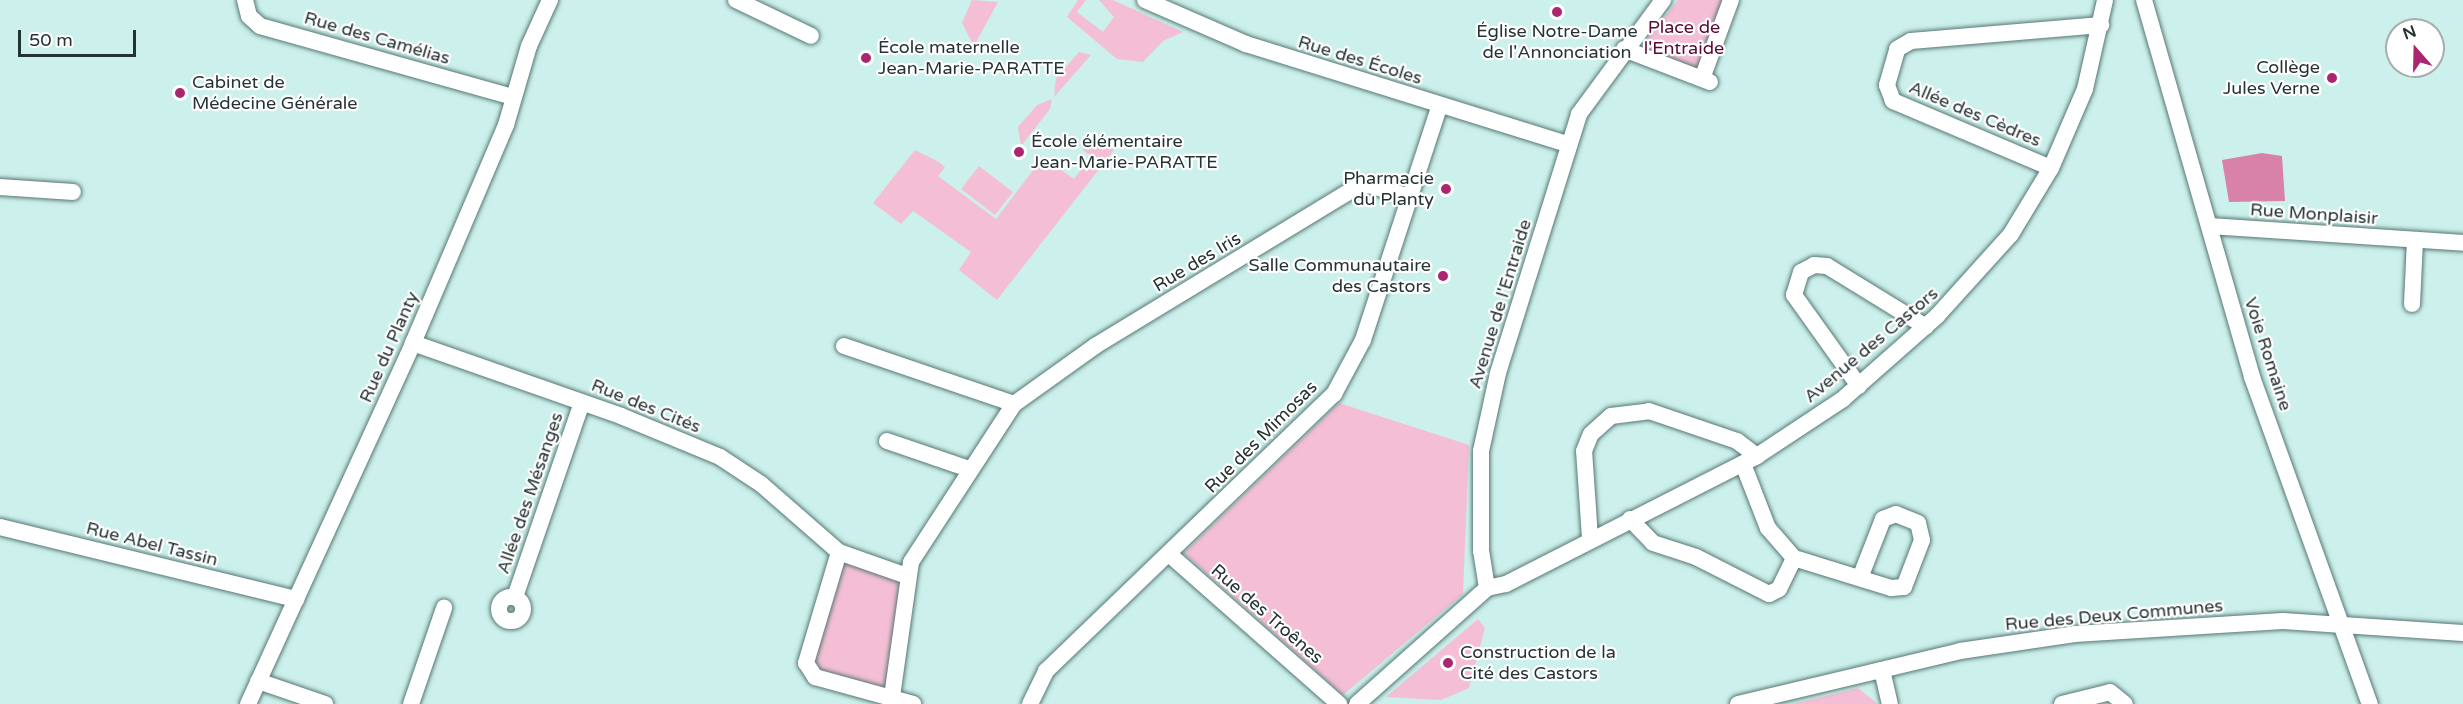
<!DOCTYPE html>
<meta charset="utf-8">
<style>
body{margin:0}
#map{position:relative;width:2463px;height:704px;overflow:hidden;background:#ccf0ec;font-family:"Varela Round",sans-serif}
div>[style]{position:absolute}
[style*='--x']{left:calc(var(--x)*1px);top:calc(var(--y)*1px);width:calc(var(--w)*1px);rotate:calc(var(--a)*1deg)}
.green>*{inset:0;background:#f4bfd5}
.water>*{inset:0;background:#d982a9}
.roads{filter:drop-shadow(0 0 2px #577875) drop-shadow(0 0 2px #577875)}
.minor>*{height:16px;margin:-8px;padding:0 8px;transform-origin:8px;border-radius:8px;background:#fff}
.minor>.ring{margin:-8px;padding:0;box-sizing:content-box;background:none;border:16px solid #fff;border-radius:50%}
.dots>*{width:16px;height:16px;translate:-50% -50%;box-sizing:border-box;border:3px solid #fff;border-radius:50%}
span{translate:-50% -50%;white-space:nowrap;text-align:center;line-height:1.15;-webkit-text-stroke:4.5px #fff;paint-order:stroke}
.park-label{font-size:18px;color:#580936}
.poi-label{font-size:18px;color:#253332}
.left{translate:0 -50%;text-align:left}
.right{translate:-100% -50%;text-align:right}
.street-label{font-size:18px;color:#253332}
.north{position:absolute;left:2385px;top:18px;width:60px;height:60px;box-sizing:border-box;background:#fff;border:2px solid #a8adad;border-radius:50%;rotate:340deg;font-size:16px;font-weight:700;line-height:24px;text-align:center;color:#253332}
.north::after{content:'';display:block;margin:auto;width:21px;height:27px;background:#ab266f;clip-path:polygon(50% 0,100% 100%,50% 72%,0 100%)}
.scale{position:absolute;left:18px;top:30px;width:118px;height:27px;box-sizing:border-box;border:3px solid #253332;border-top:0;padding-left:8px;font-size:18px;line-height:21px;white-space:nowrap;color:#253332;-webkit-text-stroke:4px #fff;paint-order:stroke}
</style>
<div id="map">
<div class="green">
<i style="clip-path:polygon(972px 0,998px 2px,974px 46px,962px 23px)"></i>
<i style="clip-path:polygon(1078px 0,1086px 0,1077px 12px,1103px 32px,1114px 17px,1099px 0,1113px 0,1183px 32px,1163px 41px,1143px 62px,1117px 59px,1067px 17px)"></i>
<i style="clip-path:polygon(1678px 0,1727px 0,1697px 69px,1640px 49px)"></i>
<i style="clip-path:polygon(1079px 52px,1091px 55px,1054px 97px,1056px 78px)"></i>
<i style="clip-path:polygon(1052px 99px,1050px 109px,1021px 146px,1018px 127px,1037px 105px)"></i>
<i style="clip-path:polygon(1095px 134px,1114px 150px,997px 300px,959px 270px,971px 252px,913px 211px,901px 224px,873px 203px,915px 150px,939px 162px,945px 167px,938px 176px,996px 219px,1043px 157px,1074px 179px,1091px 156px,1083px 150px)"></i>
<i style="clip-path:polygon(979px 166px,1013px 192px,995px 215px,961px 189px)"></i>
<i style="clip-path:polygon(1339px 403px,1469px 445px,1463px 594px,1343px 695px,1184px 553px)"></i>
<i style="clip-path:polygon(841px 557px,903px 579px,888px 696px,816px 673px,811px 660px)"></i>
<i style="clip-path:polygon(1478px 619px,1485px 628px,1469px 688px,1441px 700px,1386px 697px)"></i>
<i style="clip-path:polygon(1858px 688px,1878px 704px,1793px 704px)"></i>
</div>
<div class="water">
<i style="clip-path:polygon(2262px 153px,2282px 156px,2285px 201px,2229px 202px,2222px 160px)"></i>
</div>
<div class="roads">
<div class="minor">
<i style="--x:245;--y:0;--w:16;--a:76"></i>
<i style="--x:249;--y:16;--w:15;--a:42"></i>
<i style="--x:260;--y:26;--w:263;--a:15.7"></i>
<i style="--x:736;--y:0;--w:83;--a:25.6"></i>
<i style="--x:1145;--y:0;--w:110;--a:23.5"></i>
<i style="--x:1246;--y:44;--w:337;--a:17.3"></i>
<i style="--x:2144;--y:0;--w:392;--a:74"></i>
<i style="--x:2252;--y:377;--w:348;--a:70.2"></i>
<i style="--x:1624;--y:49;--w:92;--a:21"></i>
<i style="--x:1703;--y:76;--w:81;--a:-69.8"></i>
<i style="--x:2051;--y:168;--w:172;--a:-157"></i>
<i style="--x:1893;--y:101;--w:17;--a:-111"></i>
<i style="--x:1887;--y:85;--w:37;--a:-74"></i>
<i style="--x:1897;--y:49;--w:16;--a:-30"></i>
<i style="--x:1911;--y:41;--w:191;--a:-4.8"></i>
<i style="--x:0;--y:187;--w:73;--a:3.9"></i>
<i style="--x:2210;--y:226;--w:254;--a:3.8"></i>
<i style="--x:2412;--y:304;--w:64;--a:-87.3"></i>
<i style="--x:413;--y:343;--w:220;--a:19.3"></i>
<i style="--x:621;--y:416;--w:107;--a:22.5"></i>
<i style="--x:720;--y:457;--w:49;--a:33.4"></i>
<i style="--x:761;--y:484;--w:103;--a:41.1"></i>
<i style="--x:844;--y:346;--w:180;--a:18.8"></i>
<i style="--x:1859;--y:386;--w:112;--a:-125.5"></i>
<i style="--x:1794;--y:295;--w:24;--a:-73"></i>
<i style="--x:1801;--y:272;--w:15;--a:-28"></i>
<i style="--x:1814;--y:265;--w:13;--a:4"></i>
<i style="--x:1827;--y:266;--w:116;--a:31.6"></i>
<i style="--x:887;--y:441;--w:87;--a:18.9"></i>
<i style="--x:1743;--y:464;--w:69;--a:68.7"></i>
<i style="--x:1768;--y:528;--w:40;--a:49"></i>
<i style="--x:1630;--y:519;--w:33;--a:46"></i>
<i style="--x:1653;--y:543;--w:45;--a:18"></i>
<i style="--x:1696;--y:557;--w:82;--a:26.9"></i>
<i style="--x:1769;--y:594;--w:11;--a:-27"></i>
<i style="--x:1779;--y:589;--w:34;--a:-64"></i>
<i style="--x:1794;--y:558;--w:102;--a:17.2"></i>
<i style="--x:1891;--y:588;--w:13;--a:-4"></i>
<i style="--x:1904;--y:587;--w:50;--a:-69"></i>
<i style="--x:1922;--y:540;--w:17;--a:-103"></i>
<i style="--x:1918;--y:523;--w:24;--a:-158"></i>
<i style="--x:1896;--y:514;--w:14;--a:159"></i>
<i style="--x:1883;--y:519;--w:63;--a:111.3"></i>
<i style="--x:0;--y:527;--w:305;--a:13.7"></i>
<i style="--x:1590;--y:538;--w:87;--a:-93.9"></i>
<i style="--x:1584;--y:451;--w:18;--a:-68"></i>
<i style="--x:1591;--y:434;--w:27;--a:-42"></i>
<i style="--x:1611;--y:416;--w:38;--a:-7"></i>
<i style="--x:1649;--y:411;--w:93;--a:18.8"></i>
<i style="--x:1737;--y:441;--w:25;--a:37"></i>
<i style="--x:1169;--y:554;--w:227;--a:41.4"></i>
<i style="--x:907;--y:576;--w:72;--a:-160.6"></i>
<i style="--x:839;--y:552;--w:116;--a:106.6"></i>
<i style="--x:806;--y:663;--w:17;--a:57"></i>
<i style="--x:815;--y:677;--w:102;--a:15.4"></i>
<i style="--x:1487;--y:588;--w:37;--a:-99"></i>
<i style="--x:1481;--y:551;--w:100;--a:-90"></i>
<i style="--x:1481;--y:451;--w:80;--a:-77.7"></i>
<i style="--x:1498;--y:373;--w:271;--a:-72.6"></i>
<i style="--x:1579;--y:114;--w:142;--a:-53.6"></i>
<i class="ring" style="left:499px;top:597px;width:8px;height:8px"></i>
<i style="--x:515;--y:597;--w:206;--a:-71"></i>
<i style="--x:1882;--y:670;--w:35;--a:77"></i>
<i style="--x:258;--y:681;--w:71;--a:18.9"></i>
<i style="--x:248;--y:704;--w:397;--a:-65.4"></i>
<i style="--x:413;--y:343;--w:237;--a:-66.9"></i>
<i style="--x:506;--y:125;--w:82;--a:-73.8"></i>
<i style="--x:529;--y:46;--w:51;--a:-65.5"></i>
<i style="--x:411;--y:704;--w:102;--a:-71"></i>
<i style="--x:891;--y:704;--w:143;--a:-82"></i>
<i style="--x:911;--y:562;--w:189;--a:-56.9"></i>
<i style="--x:1014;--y:404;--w:100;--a:-35.6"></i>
<i style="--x:1095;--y:346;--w:304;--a:-31.3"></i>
<i style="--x:1355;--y:188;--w:14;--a:-12"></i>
<i style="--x:1369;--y:185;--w:43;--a:16.3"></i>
<i style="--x:1030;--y:704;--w:37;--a:-64"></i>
<i style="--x:1046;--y:671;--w:400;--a:-43.9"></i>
<i style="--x:1334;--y:394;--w:61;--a:-61.8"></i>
<i style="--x:1363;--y:340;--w:247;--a:-71.9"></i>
<i style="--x:1357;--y:704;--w:174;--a:-41.7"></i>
<i style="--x:1487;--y:588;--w:19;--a:-12"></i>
<i style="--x:1506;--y:584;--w:282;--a:-27"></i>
<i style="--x:1757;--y:456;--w:103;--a:-33.5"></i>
<i style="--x:1843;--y:399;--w:125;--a:-41.4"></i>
<i style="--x:1937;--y:316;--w:110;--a:-47.9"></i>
<i style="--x:2011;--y:234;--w:77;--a:-58.8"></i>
<i style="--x:2051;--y:168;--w:86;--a:-66.7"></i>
<i style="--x:2085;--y:89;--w:91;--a:-77.3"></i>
<i style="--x:1738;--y:704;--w:228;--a:-13.4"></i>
<i style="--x:1960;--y:651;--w:116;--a:-8.4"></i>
<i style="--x:2075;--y:634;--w:208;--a:-3.6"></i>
<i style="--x:2283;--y:621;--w:180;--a:3.8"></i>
<i style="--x:2062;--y:704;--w:49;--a:-14"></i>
<i style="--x:2110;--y:692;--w:19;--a:39"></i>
</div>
</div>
<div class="dots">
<i style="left:1557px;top:12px;background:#ab266f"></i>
<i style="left:866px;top:58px;background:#ab266f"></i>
<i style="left:2332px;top:78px;background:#ab266f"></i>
<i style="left:180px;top:93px;background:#ab266f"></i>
<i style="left:1019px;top:152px;background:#ab266f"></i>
<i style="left:1446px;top:189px;background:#ab266f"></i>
<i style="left:1443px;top:276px;background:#ab266f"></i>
<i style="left:1448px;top:663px;background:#ab266f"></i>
</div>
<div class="park-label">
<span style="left:1684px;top:38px">Place de<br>l'Entraide</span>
</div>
<div class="poi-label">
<span style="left:1557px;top:42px">Église Notre-Dame<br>de l'Annonciation</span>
<span class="left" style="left:878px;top:58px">École maternelle<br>Jean-Marie-PARATTE</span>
<span class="right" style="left:2320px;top:78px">Collège<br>Jules Verne</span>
<span class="left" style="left:192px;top:93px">Cabinet de<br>Médecine Générale</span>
<span class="left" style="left:1031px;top:152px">École élémentaire<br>Jean-Marie-PARATTE</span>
<span class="right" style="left:1434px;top:189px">Pharmacie<br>du Planty</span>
<span class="right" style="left:1431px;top:276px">Salle Communautaire<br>des Castors</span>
<span class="left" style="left:1460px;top:663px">Construction de la<br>Cité des Castors</span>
</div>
<div class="street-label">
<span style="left:377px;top:38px;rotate:16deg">Rue des Camélias</span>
<span style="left:1360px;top:60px;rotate:17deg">Rue des Écoles</span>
<span style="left:1975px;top:114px;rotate:23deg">Allée des Cèdres</span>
<span style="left:2314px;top:214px;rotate:4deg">Rue Monplaisir</span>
<span style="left:1197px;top:262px;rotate:-31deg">Rue des Iris</span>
<span style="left:1500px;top:304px;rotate:-73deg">Avenue de l'Entraide</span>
<span style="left:1871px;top:345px;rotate:-40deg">Avenue des Castors</span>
<span style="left:389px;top:347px;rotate:-66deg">Rue du Planty</span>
<span style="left:2268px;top:354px;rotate:72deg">Voie Romaine</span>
<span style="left:646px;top:406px;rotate:22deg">Rue des Cités</span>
<span style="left:1261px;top:437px;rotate:-45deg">Rue des Mimosas</span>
<span style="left:530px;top:493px;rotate:-71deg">Allée des Mésanges</span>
<span style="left:152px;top:544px;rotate:14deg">Rue Abel Tassin</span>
<span style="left:1267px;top:614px;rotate:41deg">Rue des Troênes</span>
<span style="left:2114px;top:615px;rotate:-5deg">Rue des Deux Communes</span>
</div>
<div class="north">N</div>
<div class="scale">50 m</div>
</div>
